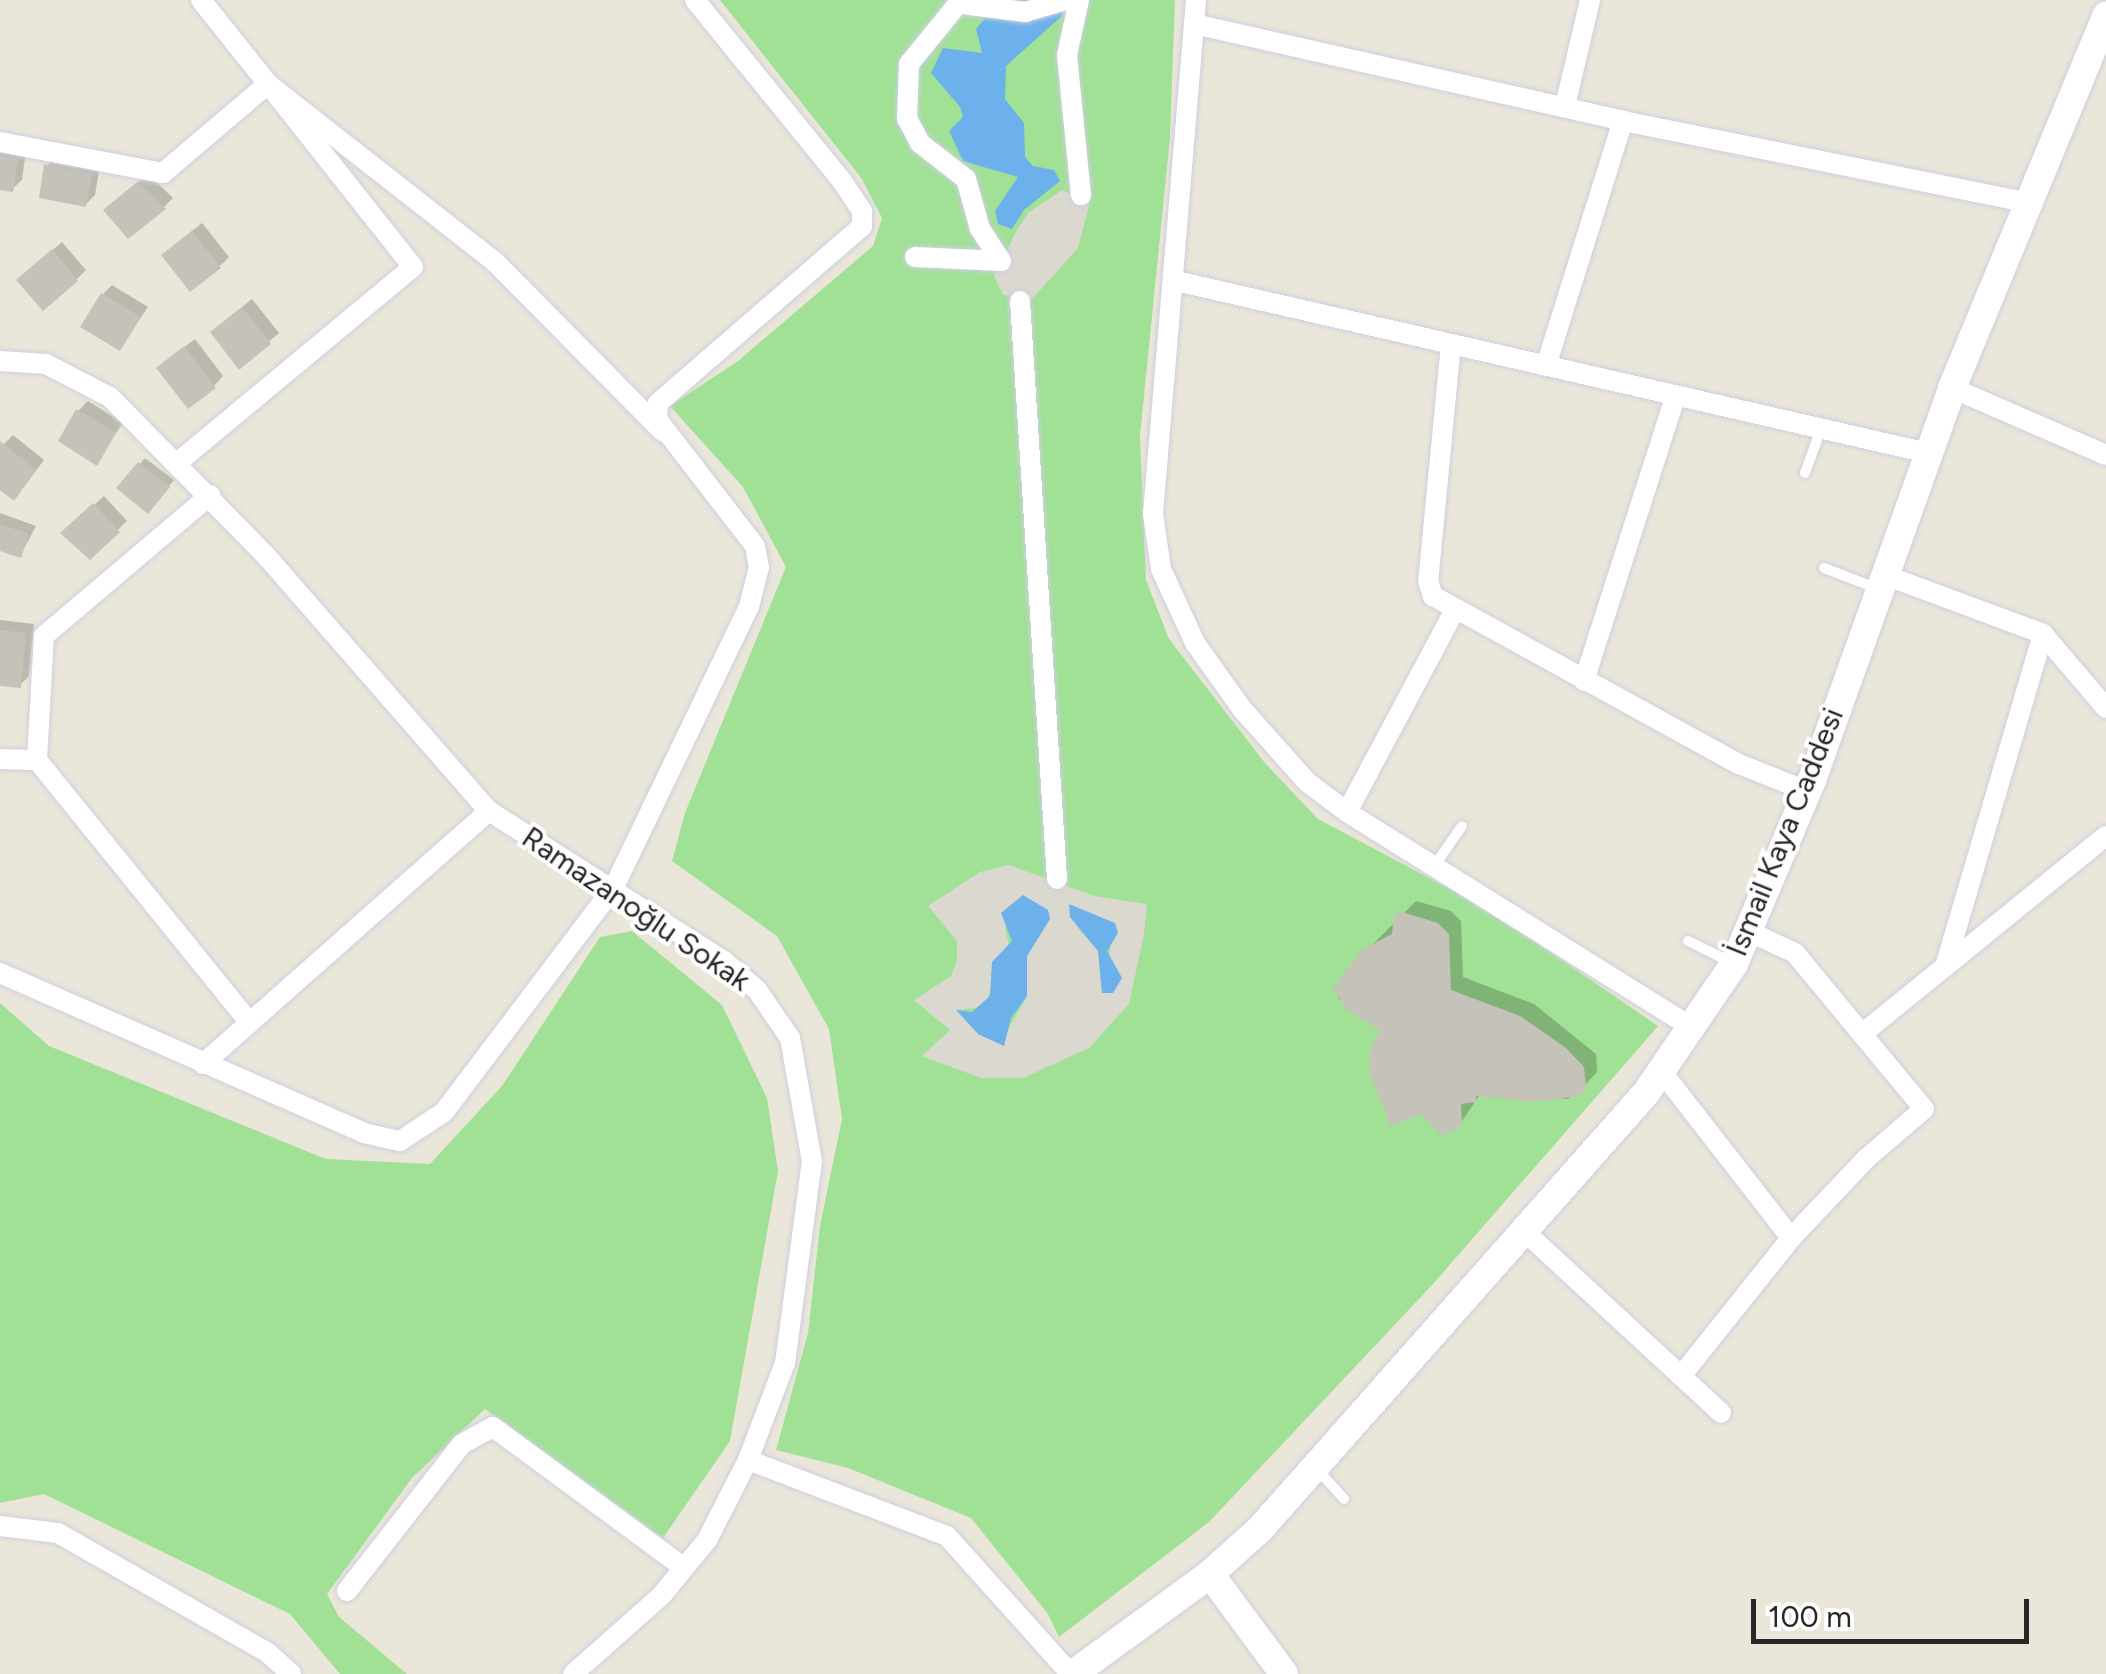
<!DOCTYPE html>
<meta charset="utf-8">
<style>
body{margin:0}
#map{position:relative;width:2106px;height:1674px;overflow:hidden;background:#eae6d9;font-family:Figtree,sans-serif}
div>[style]{position:absolute}
[style*='--x']{left:calc(var(--x)*1px);top:calc(var(--y)*1px);width:calc(var(--w)*1px);rotate:calc(var(--a)*1deg)}
.green>*{inset:0;background:#a0e195}
.plaza>*{inset:0;background:#dad8cf}
.water>*{inset:0;background:#6cb1ec}
.shadow>*{inset:0;background:#0003}
.building>*{inset:0;background:#c5c2b9}
.roads{filter:drop-shadow(0 0 2px #cecee1) drop-shadow(0 0 2px #cecee1)}
.lane>*{height:10px;margin:-5px;padding:0 5px;transform-origin:5px;border-radius:5px;background:#fff}
.street>*{height:20px;margin:-10px;padding:0 10px;transform-origin:10px;border-radius:10px;background:#fff}
.secondary>*{height:28px;margin:-14px;padding:0 14px;transform-origin:14px;border-radius:14px;background:#fff}
span{translate:-50% -50%;white-space:nowrap;text-align:center;line-height:1.15;-webkit-text-stroke:8px #fff;paint-order:stroke}
.street-label{font-size:30px;color:#272727}
.scale{position:absolute;left:1751px;top:1599px;width:278px;height:45px;box-sizing:border-box;border:5px solid #272727;border-top:0;padding-left:12px;font-size:30px;line-height:35px;white-space:nowrap;color:#272727;-webkit-text-stroke:8px #fff;paint-order:stroke}
</style>
<div id="map">
<div class="green">
<i style="clip-path:polygon(720px 0,1175px 0,1170px 137px,1140px 436px,1146px 580px,1169px 639px,1265px 763px,1318px 819px,1486px 908px,1658px 1026px,1433px 1284px,1209px 1522px,1059px 1637px,1048px 1614px,971px 1518px,848px 1468px,776px 1450px,808px 1333px,820px 1226px,842px 1119px,829px 1029px,777px 936px,672px 861px,685px 813px,786px 567px,743px 487px,670px 406px,738px 361px,873px 246px,882px 218px,862px 179px)"></i>
<i style="clip-path:polygon(632px 931px,722px 1005px,767px 1098px,778px 1171px,730px 1441px,663px 1538px,485px 1409px,412px 1478px,327px 1594px,339px 1617px,407px 1674px,340px 1674px,290px 1614px,44px 1494px,0 1503px,0 1003px,49px 1046px,326px 1159px,430px 1164px,502px 1086px,600px 937px)"></i>
</div>
<div class="plaza">
<i style="clip-path:polygon(1062px 190px,1090px 202px,1078px 248px,1032px 299px,1003px 295px,994px 275px,1017px 230px,1028px 213px)"></i>
<i style="clip-path:polygon(evenodd,1009px 865px,1094px 896px,1147px 904px,1144px 934px,1129px 1004px,1089px 1048px,1023px 1078px,981px 1078px,922px 1056px,950px 1030px,914px 1000px,951px 976px,957px 960px,957px 941px,928px 906px,980px 872px,1009px 865px,1035px 902px,1050px 919px,1027px 956px,1027px 997px,1004px 1036px,957px 1010px,983px 1007px,1010px 951px,1005px 927px,1035px 902px,1009px 865px,1071px 905px,1115px 924px,1102px 993px,1098px 951px,1078px 928px,1071px 905px)"></i>
</div>
<div class="water">
<i style="clip-path:polygon(1000px 0,1059px 0,1063px 15px,1006px 66px,1005px 99px,1024px 123px,1025px 157px,1033px 166px,1054px 170px,1060px 181px,1024px 210px,1012px 229px,998px 224px,995px 211px,1018px 177px,963px 161px,949px 131px,963px 117px,960px 107px,931px 73px,943px 48px,982px 53px,976px 29px)"></i>
<i style="clip-path:polygon(1023px 895px,1048px 910px,1050px 919px,1027px 956px,1027px 996px,1011px 1018px,1004px 1046px,978px 1034px,956px 1010px,972px 1012px,990px 996px,992px 962px,1012px 941px,1001px 913px)"></i>
<i style="clip-path:polygon(1069px 904px,1115px 923px,1118px 933px,1107px 951px,1122px 978px,1113px 993px,1102px 993px,1098px 951px,1070px 917px)"></i>
</div>
<div class="shadow">
<i style="clip-path:polygon(0 143px,26px 150px,22px 180px,12px 189px,0 187px)"></i>
<i style="clip-path:polygon(56px 156px,100px 165px,95px 195px,86px 204px,47px 166px)"></i>
<i style="clip-path:polygon(148px 174px,173px 198px,164px 207px,116px 201px)"></i>
<i style="clip-path:polygon(202px 223px,229px 257px,220px 266px,173px 246px)"></i>
<i style="clip-path:polygon(62px 242px,86px 270px,77px 279px,28px 271px)"></i>
<i style="clip-path:polygon(112px 285px,148px 307px,120px 348px,103px 294px)"></i>
<i style="clip-path:polygon(252px 299px,279px 333px,240px 366px,222px 323px)"></i>
<i style="clip-path:polygon(195px 339px,223px 376px,214px 386px,169px 359px)"></i>
<i style="clip-path:polygon(88px 401px,123px 423px,96px 462px,78px 411px)"></i>
<i style="clip-path:polygon(13px 435px,44px 460px,23px 488px,0 486px,0 448px)"></i>
<i style="clip-path:polygon(145px 458px,174px 480px,154px 505px,120px 488px)"></i>
<i style="clip-path:polygon(104px 496px,127px 521px,90px 557px,64px 533px)"></i>
<i style="clip-path:polygon(0 513px,36px 526px,20px 556px,0 548px)"></i>
<i style="clip-path:polygon(0 620px,34px 624px,29px 676px,20px 685px,0 683px)"></i>
<i style="clip-path:polygon(1416px 901px,1451px 911px,1461px 921px,1463px 977px,1534px 1004px,1596px 1054px,1597px 1072px,1584px 1086px,1568px 1099px,1481px 1093px,1460px 1124px,1384px 1030px,1338px 998px,1345px 972px)"></i>
</div>
<div class="building">
<i style="clip-path:polygon(0 156px,18px 159px,13px 192px,0 190px)"></i>
<i style="clip-path:polygon(44px 164px,92px 174px,86px 207px,39px 198px)"></i>
<i style="clip-path:polygon(137px 182px,166px 209px,128px 239px,103px 210px)"></i>
<i style="clip-path:polygon(192px 231px,221px 268px,190px 292px,161px 255px)"></i>
<i style="clip-path:polygon(52px 249px,78px 281px,43px 311px,16px 280px)"></i>
<i style="clip-path:polygon(101px 293px,141px 317px,120px 351px,80px 327px)"></i>
<i style="clip-path:polygon(242px 307px,271px 344px,239px 370px,210px 332px)"></i>
<i style="clip-path:polygon(184px 346px,216px 388px,188px 409px,156px 368px)"></i>
<i style="clip-path:polygon(76px 409px,116px 433px,97px 466px,58px 441px)"></i>
<i style="clip-path:polygon(0 441px,36px 470px,14px 501px,0 490px)"></i>
<i style="clip-path:polygon(138px 462px,170px 487px,148px 514px,116px 488px)"></i>
<i style="clip-path:polygon(93px 503px,120px 532px,90px 560px,60px 533px)"></i>
<i style="clip-path:polygon(0 524px,29px 534px,21px 558px,0 551px)"></i>
<i style="clip-path:polygon(0 630px,26px 633px,21px 688px,0 686px)"></i>
<i style="clip-path:polygon(1402px 912px,1438px 923px,1449px 934px,1451px 990px,1520px 1016px,1566px 1048px,1584px 1067px,1586px 1088px,1579px 1096px,1534px 1102px,1476px 1096px,1476px 1102px,1461px 1104px,1462px 1126px,1442px 1136px,1421px 1114px,1391px 1126px,1369px 1072px,1370px 1050px,1380px 1030px,1347px 1010px,1333px 988px,1362px 950px,1392px 934px,1394px 915px)"></i>
</div>
<div class="roads">
<div class="lane">
<i style="--x:1805;--y:473;--w:47;--a:-70"></i>
<i style="--x:1824;--y:568;--w:56;--a:21"></i>
<i style="--x:1435;--y:865;--w:47;--a:-55.3"></i>
<i style="--x:1688;--y:941;--w:50;--a:26.1"></i>
<i style="--x:1318;--y:1470;--w:39;--a:48"></i>
</div>
<div class="street">
<i style="--x:201;--y:0;--w:107;--a:51.4"></i>
<i style="--x:268;--y:84;--w:288;--a:38.1"></i>
<i style="--x:495;--y:262;--w:238;--a:45.3"></i>
<i style="--x:1079;--y:0;--w:56;--a:102.3"></i>
<i style="--x:1067;--y:55;--w:141;--a:84.3"></i>
<i style="--x:1196;--y:0;--w:516;--a:94.78"></i>
<i style="--x:1153;--y:514;--w:56;--a:81.7"></i>
<i style="--x:1161;--y:569;--w:81;--a:65.3"></i>
<i style="--x:1195;--y:643;--w:81;--a:54.5"></i>
<i style="--x:1242;--y:709;--w:98;--a:48.3"></i>
<i style="--x:1307;--y:782;--w:50;--a:36.9"></i>
<i style="--x:1347;--y:812;--w:408;--a:32"></i>
<i style="--x:962;--y:4;--w:64;--a:7.2"></i>
<i style="--x:1025;--y:12;--w:43;--a:-16.3"></i>
<i style="--x:1194;--y:24;--w:440;--a:12.7"></i>
<i style="--x:1623;--y:121;--w:414;--a:11.4"></i>
<i style="--x:1565;--y:106;--w:109;--a:-76.7"></i>
<i style="--x:0;--y:142;--w:166;--a:10.8"></i>
<i style="--x:163;--y:173;--w:138;--a:-40.3"></i>
<i style="--x:268;--y:84;--w:233;--a:51.6"></i>
<i style="--x:413;--y:267;--w:305;--a:140.3"></i>
<i style="--x:915;--y:257;--w:86;--a:2.7"></i>
<i style="--x:1001;--y:261;--w:38;--a:-123"></i>
<i style="--x:980;--y:229;--w:52;--a:-105.6"></i>
<i style="--x:966;--y:179;--w:58;--a:-142"></i>
<i style="--x:920;--y:143;--w:27;--a:-118"></i>
<i style="--x:907;--y:119;--w:55;--a:-87.9"></i>
<i style="--x:909;--y:64;--w:82;--a:-50.9"></i>
<i style="--x:1176;--y:281;--w:771;--a:12.88"></i>
<i style="--x:1020;--y:301;--w:579;--a:86.34"></i>
<i style="--x:1451;--y:344;--w:238;--a:95.5"></i>
<i style="--x:1428;--y:581;--w:16;--a:72"></i>
<i style="--x:1433;--y:596;--w:349;--a:28.8"></i>
<i style="--x:1739;--y:764;--w:73;--a:21.7"></i>
<i style="--x:0;--y:361;--w:46;--a:3.7"></i>
<i style="--x:46;--y:364;--w:72;--a:27.3"></i>
<i style="--x:110;--y:397;--w:226;--a:45.5"></i>
<i style="--x:268;--y:558;--w:336;--a:48.9"></i>
<i style="--x:489;--y:811;--w:279;--a:32.6"></i>
<i style="--x:724;--y:961;--w:44;--a:41.3"></i>
<i style="--x:757;--y:990;--w:58;--a:55.5"></i>
<i style="--x:790;--y:1038;--w:125;--a:79.9"></i>
<i style="--x:812;--y:1161;--w:204;--a:97.6"></i>
<i style="--x:785;--y:1363;--w:104;--a:110.9"></i>
<i style="--x:748;--y:1460;--w:90;--a:117.1"></i>
<i style="--x:707;--y:1540;--w:71;--a:129.3"></i>
<i style="--x:662;--y:1595;--w:119;--a:138.4"></i>
<i style="--x:1546;--y:366;--w:257;--a:-72.6"></i>
<i style="--x:1952;--y:388;--w:168;--a:23.5"></i>
<i style="--x:1882;--y:574;--w:172;--a:20.4"></i>
<i style="--x:2043;--y:634;--w:97;--a:49.6"></i>
<i style="--x:1584;--y:681;--w:300;--a:-72.2"></i>
<i style="--x:0;--y:759;--w:37;--a:2"></i>
<i style="--x:37;--y:760;--w:124;--a:-86.8"></i>
<i style="--x:44;--y:636;--w:218;--a:-40.3"></i>
<i style="--x:37;--y:760;--w:338;--a:51"></i>
<i style="--x:1347;--y:812;--w:229;--a:-61.9"></i>
<i style="--x:1945;--y:967;--w:347;--a:-73.6"></i>
<i style="--x:0;--y:973;--w:398;--a:23.7"></i>
<i style="--x:364;--y:1133;--w:37;--a:13"></i>
<i style="--x:400;--y:1141;--w:53;--a:-33.4"></i>
<i style="--x:444;--y:1112;--w:282;--a:-52.9"></i>
<i style="--x:614;--y:887;--w:311;--a:-64.3"></i>
<i style="--x:749;--y:607;--w:41;--a:-76"></i>
<i style="--x:759;--y:567;--w:21;--a:-101"></i>
<i style="--x:755;--y:546;--w:160;--a:-127.7"></i>
<i style="--x:657;--y:419;--w:16;--a:-86"></i>
<i style="--x:658;--y:403;--w:270;--a:-40.9"></i>
<i style="--x:862;--y:226;--w:15;--a:-90"></i>
<i style="--x:862;--y:211;--w:36;--a:-124"></i>
<i style="--x:842;--y:181;--w:233;--a:-129.1"></i>
<i style="--x:1862;--y:1034;--w:314;--a:-39.1"></i>
<i style="--x:203;--y:1064;--w:382;--a:-41.5"></i>
<i style="--x:1662;--y:1072;--w:210;--a:52.1"></i>
<i style="--x:1524;--y:1231;--w:268;--a:42.7"></i>
<i style="--x:1681;--y:1376;--w:176;--a:-51.4"></i>
<i style="--x:1791;--y:1238;--w:110;--a:-46.5"></i>
<i style="--x:1867;--y:1158;--w:75;--a:-40.7"></i>
<i style="--x:1924;--y:1109;--w:202;--a:-129.6"></i>
<i style="--x:1795;--y:953;--w:50;--a:-155"></i>
<i style="--x:748;--y:1460;--w:213;--a:20.9"></i>
<i style="--x:947;--y:1536;--w:186;--a:48.1"></i>
<i style="--x:0;--y:1526;--w:58;--a:6.9"></i>
<i style="--x:58;--y:1533;--w:242;--a:29.7"></i>
<i style="--x:268;--y:1653;--w:31;--a:42"></i>
<i style="--x:347;--y:1591;--w:187;--a:-52"></i>
<i style="--x:462;--y:1444;--w:35;--a:-29"></i>
<i style="--x:493;--y:1427;--w:237;--a:36.4"></i>
</div>
<div class="secondary">
<i style="--x:1210;--y:1574;--w:124;--a:53.5"></i>
<i style="--x:1073;--y:1674;--w:170;--a:-36.1"></i>
<i style="--x:1210;--y:1574;--w:69;--a:-42"></i>
<i style="--x:1261;--y:1528;--w:581;--a:-48.49"></i>
<i style="--x:1646;--y:1093;--w:156;--a:-55.7"></i>
<i style="--x:1734;--y:964;--w:200;--a:-67"></i>
<i style="--x:1812;--y:780;--w:416;--a:-70.3"></i>
<i style="--x:1952;--y:388;--w:403;--a:-67.5"></i>
</div>
</div>
<div class="street-label">
<span style="left:1785px;top:832px;rotate:-68deg">İsmail Kaya Caddesi</span>
<span style="left:636px;top:909px;rotate:34deg">Ramazanoğlu Sokak</span>
</div>
<div class="scale">100 m</div>
</div>
